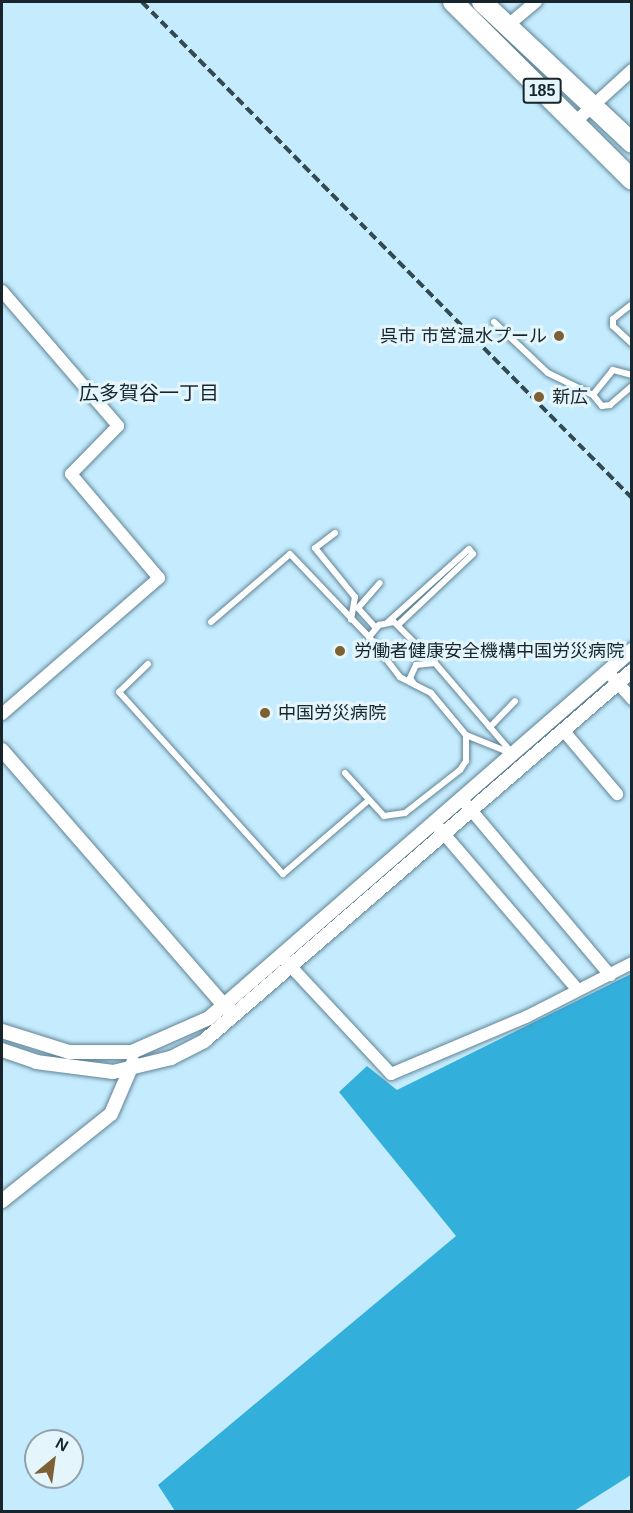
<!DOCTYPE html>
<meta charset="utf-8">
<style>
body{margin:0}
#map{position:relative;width:633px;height:1513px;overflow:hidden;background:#c5ecfe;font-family:Helvetica,"Noto Sans JP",sans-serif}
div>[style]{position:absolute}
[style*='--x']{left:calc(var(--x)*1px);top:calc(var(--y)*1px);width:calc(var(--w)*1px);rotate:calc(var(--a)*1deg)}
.water>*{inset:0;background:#33afdc}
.roads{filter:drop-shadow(0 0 2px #5f8394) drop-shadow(0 0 2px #5f8394)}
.service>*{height:6px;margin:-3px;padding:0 3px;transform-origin:3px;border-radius:3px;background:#fff}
.minor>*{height:12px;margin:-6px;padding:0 6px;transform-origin:6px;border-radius:6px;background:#fff}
.tertiary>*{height:14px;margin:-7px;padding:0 7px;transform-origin:7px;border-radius:7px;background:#fff}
.trunk>*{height:20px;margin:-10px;padding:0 10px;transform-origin:10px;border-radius:10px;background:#fff}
.rail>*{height:4px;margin-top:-2px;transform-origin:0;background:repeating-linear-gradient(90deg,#354951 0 9px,transparent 0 13.5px)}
.dots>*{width:16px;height:16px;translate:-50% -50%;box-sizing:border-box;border:3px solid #e5f5fc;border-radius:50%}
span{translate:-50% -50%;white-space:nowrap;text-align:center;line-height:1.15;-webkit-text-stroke:6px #e5f5fc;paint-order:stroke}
.shield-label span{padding:2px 4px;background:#e5f5fc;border:2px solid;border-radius:4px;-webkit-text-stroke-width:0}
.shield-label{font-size:16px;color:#17262d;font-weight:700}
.poi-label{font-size:18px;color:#17262d}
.right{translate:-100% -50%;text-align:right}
.left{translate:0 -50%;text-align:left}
.neighbourhood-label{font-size:20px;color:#17262d}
.frame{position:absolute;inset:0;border:3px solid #17262d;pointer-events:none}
.north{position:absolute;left:24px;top:1429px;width:60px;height:60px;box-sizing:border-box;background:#e5f5fc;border:2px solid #93a2a9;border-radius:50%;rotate:29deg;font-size:16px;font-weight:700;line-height:24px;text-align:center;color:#17262d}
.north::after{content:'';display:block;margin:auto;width:21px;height:27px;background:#7d6033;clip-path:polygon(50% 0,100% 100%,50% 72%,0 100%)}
</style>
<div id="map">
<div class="water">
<i style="clip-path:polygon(631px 974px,631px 1475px,574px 1511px,175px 1511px,158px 1485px,456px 1236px,339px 1092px,367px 1066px,397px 1090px)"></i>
</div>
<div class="roads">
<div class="service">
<i style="--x:632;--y:304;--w:24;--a:142"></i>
<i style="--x:613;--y:319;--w:7;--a:90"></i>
<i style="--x:613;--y:326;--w:26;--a:43"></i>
<i style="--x:494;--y:322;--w:74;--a:43.4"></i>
<i style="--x:548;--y:373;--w:50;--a:26.1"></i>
<i style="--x:632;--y:375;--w:20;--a:-165"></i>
<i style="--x:613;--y:370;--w:32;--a:129"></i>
<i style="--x:593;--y:395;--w:14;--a:51"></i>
<i style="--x:602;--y:406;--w:8;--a:-7"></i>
<i style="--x:610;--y:405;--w:29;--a:-41"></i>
<i style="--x:335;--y:533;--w:25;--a:143"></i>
<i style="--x:315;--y:548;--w:63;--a:50.8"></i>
<i style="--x:355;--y:597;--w:23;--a:100"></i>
<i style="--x:211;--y:622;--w:104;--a:-40.7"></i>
<i style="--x:290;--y:554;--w:115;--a:46.4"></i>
<i style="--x:388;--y:622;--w:109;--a:-42"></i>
<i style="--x:469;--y:549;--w:6;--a:51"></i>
<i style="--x:473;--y:554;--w:103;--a:136.6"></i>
<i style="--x:394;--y:622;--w:58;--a:45"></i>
<i style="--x:435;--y:663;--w:120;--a:49.4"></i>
<i style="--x:513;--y:754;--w:51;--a:-158"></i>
<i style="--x:466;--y:735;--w:55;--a:-129.8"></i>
<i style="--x:431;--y:693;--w:35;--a:-153"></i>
<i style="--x:400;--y:677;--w:51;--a:-127.8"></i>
<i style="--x:369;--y:637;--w:16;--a:-50"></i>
<i style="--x:379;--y:625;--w:15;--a:-11"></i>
<i style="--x:376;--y:628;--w:27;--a:-132"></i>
<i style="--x:358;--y:608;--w:33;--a:-49"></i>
<i style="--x:148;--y:664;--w:40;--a:136"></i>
<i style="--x:119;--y:692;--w:245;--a:48"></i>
<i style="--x:283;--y:874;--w:113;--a:-40.7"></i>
<i style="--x:414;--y:684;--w:7;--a:-124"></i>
<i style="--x:410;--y:678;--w:14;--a:-65"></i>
<i style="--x:416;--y:665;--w:19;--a:-6"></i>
<i style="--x:490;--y:727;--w:36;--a:-46"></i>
<i style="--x:345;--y:773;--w:58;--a:47.8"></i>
<i style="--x:384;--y:816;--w:21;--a:-8"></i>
<i style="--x:405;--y:813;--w:70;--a:-38"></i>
<i style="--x:460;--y:770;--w:11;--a:-56"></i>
<i style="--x:466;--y:761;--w:26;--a:-90"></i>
</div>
<div class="minor">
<i style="--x:507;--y:26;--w:38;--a:-40"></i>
<i style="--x:574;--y:123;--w:79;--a:-42.4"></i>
<i style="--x:2;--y:291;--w:178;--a:49.3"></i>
<i style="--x:118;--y:426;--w:67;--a:134.4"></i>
<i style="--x:71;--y:474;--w:136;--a:49.8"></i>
<i style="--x:159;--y:578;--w:208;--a:139.1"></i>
<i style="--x:607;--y:671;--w:38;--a:48"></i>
<i style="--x:563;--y:730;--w:84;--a:49.8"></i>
<i style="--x:466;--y:804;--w:224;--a:49.9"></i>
<i style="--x:439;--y:828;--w:213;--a:49.4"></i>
<i style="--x:282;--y:957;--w:160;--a:47"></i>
<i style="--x:391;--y:1074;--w:147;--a:-22.9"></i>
<i style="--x:526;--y:1017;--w:119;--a:-27"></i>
</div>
<div class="tertiary">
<i style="--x:2;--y:750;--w:349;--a:49"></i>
<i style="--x:2;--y:1031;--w:70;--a:17.4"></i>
<i style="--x:69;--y:1052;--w:63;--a:0"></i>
<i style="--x:132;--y:1052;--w:84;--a:-23.8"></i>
<i style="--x:209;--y:1018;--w:561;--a:-41.02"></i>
<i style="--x:2;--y:1050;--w:36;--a:19"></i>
<i style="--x:36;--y:1062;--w:78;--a:7.4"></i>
<i style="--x:113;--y:1072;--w:60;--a:-13.6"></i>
<i style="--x:171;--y:1058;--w:37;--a:-27"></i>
<i style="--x:204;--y:1041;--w:566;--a:-40.84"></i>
<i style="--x:2;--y:1201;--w:139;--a:-38.6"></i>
<i style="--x:111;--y:1114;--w:56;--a:-66.7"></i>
</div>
<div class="trunk">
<i style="--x:453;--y:2;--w:252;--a:44.8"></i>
<i style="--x:482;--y:2;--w:206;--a:43.2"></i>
</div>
</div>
<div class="rail">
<i style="--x:142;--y:2;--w:697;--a:45.35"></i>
</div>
<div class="dots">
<i style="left:559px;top:336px;background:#7d6033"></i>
<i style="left:539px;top:397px;background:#7d6033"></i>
<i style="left:340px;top:651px;background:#7d6033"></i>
<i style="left:265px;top:713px;background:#7d6033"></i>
</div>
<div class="shield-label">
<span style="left:542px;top:91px">185</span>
</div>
<div class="poi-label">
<span class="right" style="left:547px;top:336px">呉市 市営温水プール</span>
<span class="left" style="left:552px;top:397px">新広</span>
<span class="left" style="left:354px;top:651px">労働者健康安全機構中国労災病院</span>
<span class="left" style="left:278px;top:713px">中国労災病院</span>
</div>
<div class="neighbourhood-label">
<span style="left:149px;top:393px">広多賀谷一丁目</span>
</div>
<div class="frame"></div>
<div class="north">N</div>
</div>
